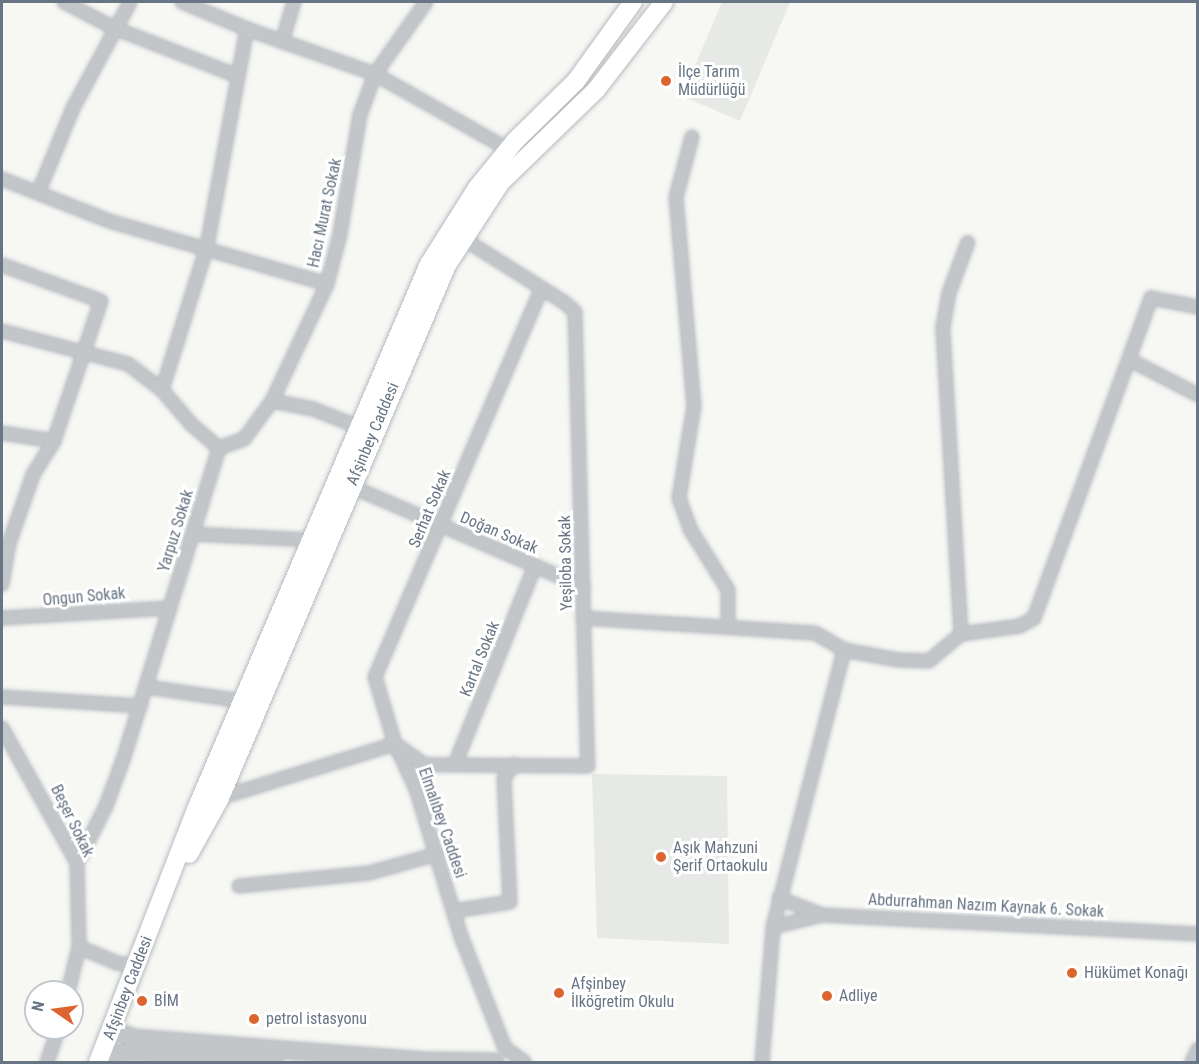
<!DOCTYPE html>
<meta charset="utf-8">
<style>
body{margin:0}
#map{position:relative;width:1199px;height:1064px;overflow:hidden;background:#f7f7f4;font-family:"Roboto Condensed",sans-serif}
div>[style]{position:absolute}
[style*='--x']{left:calc(var(--x)*1px);top:calc(var(--y)*1px);width:calc(var(--w)*1px);rotate:calc(var(--a)*1deg)}
.built>*{inset:0;background:#e7e9e7}
.roads{filter:drop-shadow(0 0 2px #b7bbc0) drop-shadow(0 0 2px #b7bbc0)}
.minor>*{height:12px;margin:-6px;padding:0 6px;transform-origin:6px;border-radius:6px;background:#c2c6c9}
.tertiary>*{height:16px;margin:-8px;padding:0 8px;transform-origin:8px;border-radius:8px;background:#c2c6c9}
.secondary>*{height:18px;margin:-9px;padding:0 9px;transform-origin:9px;border-radius:9px;background:#fff}
.dots>*{width:16px;height:16px;translate:-50% -50%;box-sizing:border-box;border:3px solid #fff;border-radius:50%}
span{translate:-50% -50%;white-space:nowrap;text-align:center;line-height:1.15;-webkit-text-stroke:6px #fff;paint-order:stroke}
.poi-label{font-size:16px;color:#677584}
.left{translate:0 -50%;text-align:left}
.street-label{font-size:16px;color:#677584}
.frame{position:absolute;inset:0;border:3px solid #677584;pointer-events:none}
.north{position:absolute;left:24px;top:980px;width:60px;height:60px;box-sizing:border-box;background:#fff;border:2px solid #c2c8ce;border-radius:50%;rotate:283deg;font-size:16px;font-weight:700;line-height:24px;text-align:center;color:#677584}
.north::after{content:'';display:block;margin:auto;width:21px;height:27px;background:#dc652f;clip-path:polygon(50% 0,100% 100%,50% 72%,0 100%)}
</style>
<div id="map">
<div class="built">
<i style="clip-path:polygon(722px 2px,790px 2px,740px 121px,682px 96px)"></i>
<i style="clip-path:polygon(592px 774px,727px 776px,729px 944px,597px 938px)"></i>
</div>
<div class="roads">
<div class="minor">
<i style="--x:64;--y:2;--w:56;--a:27.5"></i>
<i style="--x:114;--y:28;--w:133;--a:21.2"></i>
<i style="--x:182;--y:2;--w:70;--a:22.6"></i>
<i style="--x:247;--y:29;--w:136;--a:19.4"></i>
<i style="--x:375;--y:74;--w:148;--a:29.5"></i>
<i style="--x:504;--y:147;--w:12;--a:-31"></i>
<i style="--x:282;--y:42;--w:42;--a:-73.3"></i>
<i style="--x:692;--y:137;--w:62;--a:104.9"></i>
<i style="--x:676;--y:197;--w:210;--a:85.1"></i>
<i style="--x:694;--y:406;--w:93;--a:99.3"></i>
<i style="--x:679;--y:498;--w:33;--a:70"></i>
<i style="--x:690;--y:529;--w:72;--a:58.1"></i>
<i style="--x:728;--y:590;--w:36;--a:90"></i>
<i style="--x:2;--y:179;--w:115;--a:21.4"></i>
<i style="--x:109;--y:221;--w:227;--a:16.1"></i>
<i style="--x:38;--y:193;--w:92;--a:-67.6"></i>
<i style="--x:73;--y:108;--w:120;--a:-61.7"></i>
<i style="--x:459;--y:236;--w:124;--a:32.2"></i>
<i style="--x:564;--y:302;--w:15;--a:42"></i>
<i style="--x:575;--y:312;--w:454;--a:88.4"></i>
<i style="--x:588;--y:766;--w:163;--a:-179.6"></i>
<i style="--x:425;--y:765;--w:37;--a:-145"></i>
<i style="--x:395;--y:744;--w:70;--a:-106.6"></i>
<i style="--x:375;--y:677;--w:421;--a:-66.8"></i>
<i style="--x:2;--y:265;--w:105;--a:20"></i>
<i style="--x:101;--y:301;--w:148;--a:108.6"></i>
<i style="--x:54;--y:441;--w:40;--a:122"></i>
<i style="--x:33;--y:475;--w:72;--a:109.4"></i>
<i style="--x:9;--y:543;--w:42;--a:99.7"></i>
<i style="--x:2;--y:331;--w:130;--a:14.7"></i>
<i style="--x:128;--y:364;--w:43;--a:37.4"></i>
<i style="--x:162;--y:390;--w:45;--a:49.5"></i>
<i style="--x:191;--y:424;--w:37;--a:41"></i>
<i style="--x:219;--y:448;--w:323;--a:107.1"></i>
<i style="--x:124;--y:757;--w:52;--a:110.2"></i>
<i style="--x:106;--y:806;--w:64;--a:117"></i>
<i style="--x:1130;--y:360;--w:76;--a:27.2"></i>
<i style="--x:162;--y:390;--w:151;--a:-72.6"></i>
<i style="--x:207;--y:246;--w:221;--a:-79.6"></i>
<i style="--x:272;--y:401;--w:42;--a:11"></i>
<i style="--x:313;--y:409;--w:49;--a:21.4"></i>
<i style="--x:2;--y:433;--w:53;--a:8.7"></i>
<i style="--x:219;--y:448;--w:27;--a:-20"></i>
<i style="--x:244;--y:439;--w:47;--a:-53.6"></i>
<i style="--x:272;--y:401;--w:129;--a:-64.8"></i>
<i style="--x:327;--y:284;--w:52;--a:-75.4"></i>
<i style="--x:340;--y:234;--w:121;--a:-80.5"></i>
<i style="--x:360;--y:115;--w:44;--a:-69.9"></i>
<i style="--x:375;--y:74;--w:88;--a:-54.7"></i>
<i style="--x:348;--y:485;--w:257;--a:23.4"></i>
<i style="--x:193;--y:534;--w:117;--a:2.9"></i>
<i style="--x:2;--y:618;--w:168;--a:-3.4"></i>
<i style="--x:583;--y:618;--w:232;--a:3.7"></i>
<i style="--x:815;--y:633;--w:34;--a:30"></i>
<i style="--x:844;--y:650;--w:55;--a:10.5"></i>
<i style="--x:898;--y:660;--w:31;--a:2"></i>
<i style="--x:929;--y:661;--w:42;--a:-40.2"></i>
<i style="--x:961;--y:634;--w:60;--a:-7.7"></i>
<i style="--x:1020;--y:626;--w:16;--a:-30"></i>
<i style="--x:1034;--y:618;--w:341;--a:-69.9"></i>
<i style="--x:1151;--y:298;--w:48;--a:10.8"></i>
<i style="--x:961;--y:634;--w:308;--a:-93.4"></i>
<i style="--x:943;--y:327;--w:35;--a:-80"></i>
<i style="--x:949;--y:293;--w:54;--a:-69.6"></i>
<i style="--x:147;--y:687;--w:96;--a:8.4"></i>
<i style="--x:2;--y:697;--w:139;--a:3.7"></i>
<i style="--x:2;--y:728;--w:154;--a:60.9"></i>
<i style="--x:77;--y:863;--w:84;--a:88.6"></i>
<i style="--x:79;--y:947;--w:41;--a:22.8"></i>
<i style="--x:117;--y:963;--w:21;--a:8"></i>
<i style="--x:455;--y:764;--w:214;--a:-68"></i>
<i style="--x:216;--y:799;--w:187;--a:-17.1"></i>
<i style="--x:395;--y:744;--w:50;--a:65"></i>
<i style="--x:416;--y:789;--w:157;--a:73"></i>
<i style="--x:462;--y:939;--w:117;--a:68.5"></i>
<i style="--x:505;--y:1048;--w:24;--a:36"></i>
<i style="--x:239;--y:886;--w:131;--a:-5.7"></i>
<i style="--x:369;--y:873;--w:71;--a:-15.6"></i>
<i style="--x:779;--y:898;--w:46;--a:21.6"></i>
<i style="--x:454;--y:911;--w:57;--a:-9.1"></i>
<i style="--x:510;--y:902;--w:124;--a:-92.8"></i>
<i style="--x:504;--y:778;--w:17;--a:-54"></i>
<i style="--x:773;--y:927;--w:50;--a:-13.8"></i>
<i style="--x:822;--y:915;--w:376;--a:2.9"></i>
<i style="--x:68;--y:992;--w:46;--a:-76.3"></i>
<i style="--x:47;--y:1062;--w:36;--a:-71"></i>
<i style="--x:762;--y:1062;--w:135;--a:-85.3"></i>
<i style="--x:773;--y:927;--w:286;--a:-75.6"></i>
<i style="--x:1192;--y:1062;--w:14;--a:-65"></i>
</div>
<div class="tertiary">
<i style="--x:112;--y:1029;--w:23;--a:23"></i>
<i style="--x:133;--y:1038;--w:292;--a:4.5"></i>
<i style="--x:424;--y:1061;--w:71;--a:0.8"></i>
<i style="--x:102;--y:1057;--w:31;--a:-11"></i>
<i style="--x:132;--y:1051;--w:142;--a:4.4"></i>
</div>
<div class="secondary">
<i style="--x:189;--y:854;--w:62;--a:-60.9"></i>
<i style="--x:219;--y:800;--w:582;--a:-66.92"></i>
<i style="--x:447;--y:265;--w:99;--a:-57"></i>
<i style="--x:501;--y:182;--w:132;--a:-44.1"></i>
<i style="--x:596;--y:90;--w:111;--a:-52.3"></i>
<i style="--x:98;--y:1062;--w:274;--a:-68.8"></i>
<i style="--x:197;--y:807;--w:590;--a:-66.87"></i>
<i style="--x:429;--y:264;--w:90;--a:-57.7"></i>
<i style="--x:477;--y:188;--w:60;--a:-51"></i>
<i style="--x:515;--y:141;--w:86;--a:-44.5"></i>
<i style="--x:576;--y:81;--w:97;--a:-54.2"></i>
</div>
</div>
<div class="dots">
<i style="left:666px;top:81px;background:#dc652f"></i>
<i style="left:661px;top:857px;background:#dc652f"></i>
<i style="left:1072px;top:973px;background:#dc652f"></i>
<i style="left:559px;top:993px;background:#dc652f"></i>
<i style="left:827px;top:996px;background:#dc652f"></i>
<i style="left:142px;top:1001px;background:#dc652f"></i>
<i style="left:254px;top:1019px;background:#dc652f"></i>
</div>
<div class="poi-label">
<span class="left" style="left:678px;top:81px">İlçe Tarım<br>Müdürlüğü</span>
<span class="left" style="left:673px;top:857px">Aşık Mahzuni<br>Şerif Ortaokulu</span>
<span class="left" style="left:1084px;top:973px">Hükümet Konağı</span>
<span class="left" style="left:571px;top:993px">Afşinbey<br>İlköğretim Okulu</span>
<span class="left" style="left:839px;top:996px">Adliye</span>
<span class="left" style="left:154px;top:1001px">BİM</span>
<span class="left" style="left:266px;top:1019px">petrol istasyonu</span>
</div>
<div class="street-label">
<span style="left:325px;top:213px;rotate:-78deg">Hacı Murat Sokak</span>
<span style="left:373px;top:434px;rotate:-67deg">Afşinbey Caddesi</span>
<span style="left:430px;top:509px;rotate:-67deg">Serhat Sokak</span>
<span style="left:176px;top:531px;rotate:-73deg">Yarpuz Sokak</span>
<span style="left:499px;top:533px;rotate:23deg">Doğan Sokak</span>
<span style="left:566px;top:563px;rotate:-91deg">Yeşiloba Sokak</span>
<span style="left:84px;top:597px;rotate:-5deg">Ongun Sokak</span>
<span style="left:480px;top:659px;rotate:-68deg">Kartal Sokak</span>
<span style="left:72px;top:821px;rotate:64deg">Beşer Sokak</span>
<span style="left:442px;top:823px;rotate:71deg">Elmalıbey Caddesi</span>
<span style="left:986px;top:906px;rotate:3deg">Abdurrahman Nazım Kaynak 6. Sokak</span>
<span style="left:128px;top:988px;rotate:-69deg">Afşinbey Caddesi</span>
</div>
<div class="frame"></div>
<div class="north">N</div>
</div>
